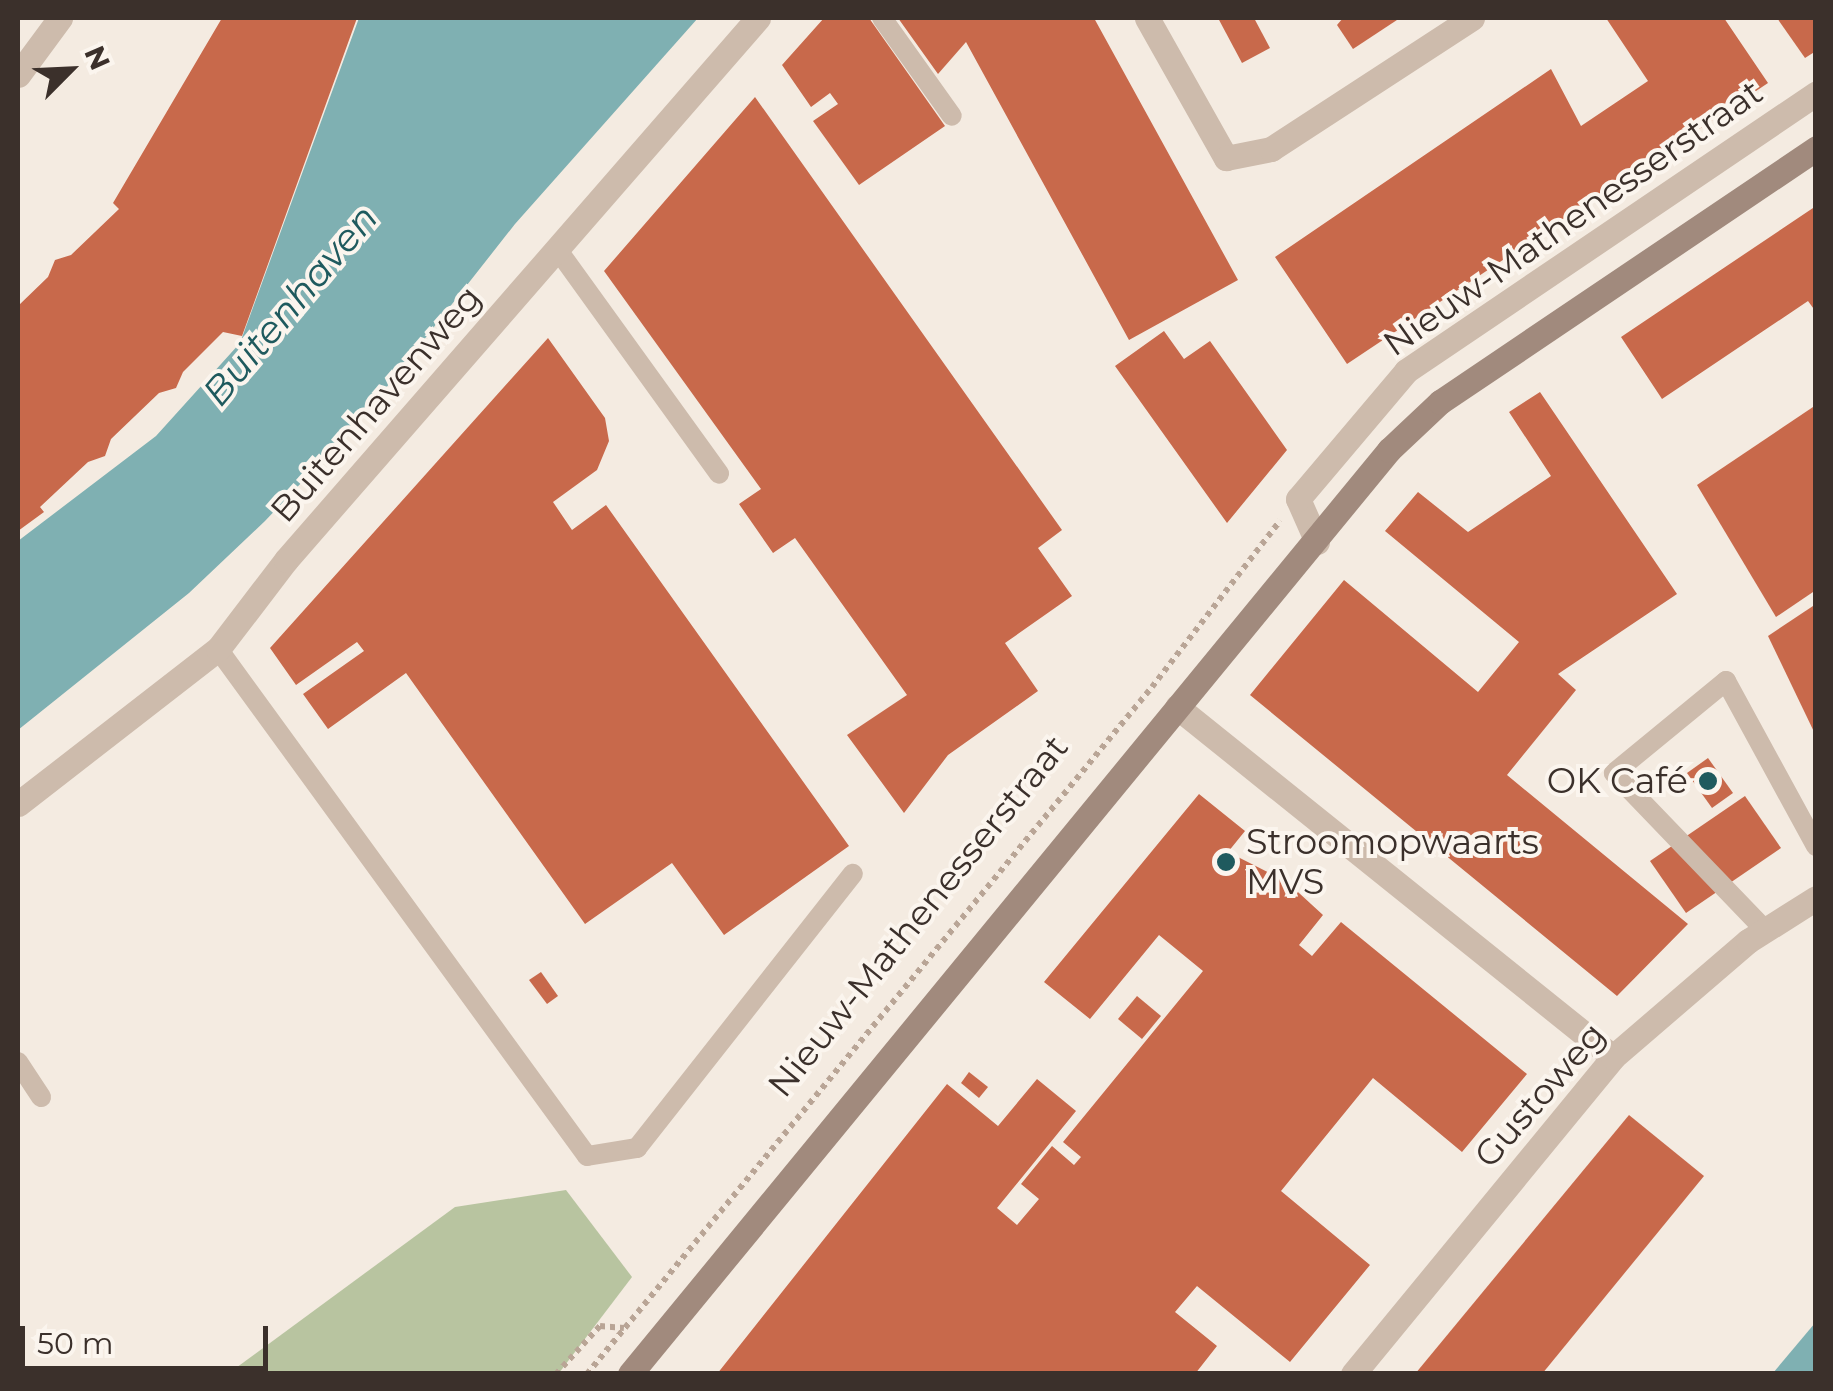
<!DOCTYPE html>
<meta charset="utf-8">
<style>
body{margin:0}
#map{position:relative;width:1833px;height:1391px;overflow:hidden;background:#f4ebe1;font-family:Montserrat,sans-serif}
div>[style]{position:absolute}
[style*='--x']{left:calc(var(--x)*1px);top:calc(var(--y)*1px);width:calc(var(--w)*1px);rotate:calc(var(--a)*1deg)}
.green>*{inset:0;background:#b8c4a0}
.water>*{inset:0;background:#7fb0b2}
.building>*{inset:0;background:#c8694b}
.path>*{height:6px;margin-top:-3px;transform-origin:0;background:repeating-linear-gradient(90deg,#b9a596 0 5px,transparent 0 10px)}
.lane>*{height:20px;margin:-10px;padding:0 10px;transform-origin:10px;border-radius:10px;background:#cdbbac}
.street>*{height:25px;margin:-12.5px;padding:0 12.5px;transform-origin:12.5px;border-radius:12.5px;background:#cdbbac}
.secondary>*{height:25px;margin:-12.5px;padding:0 12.5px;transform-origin:12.5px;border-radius:12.5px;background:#a18a7d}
.dots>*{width:28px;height:28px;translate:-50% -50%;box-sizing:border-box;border:5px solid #fbf5ee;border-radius:50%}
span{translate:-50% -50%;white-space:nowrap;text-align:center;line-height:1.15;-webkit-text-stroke:8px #fbf5ee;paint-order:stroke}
.street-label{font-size:35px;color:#3b302b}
.poi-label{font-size:35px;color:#3b302b}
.right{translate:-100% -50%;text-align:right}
.left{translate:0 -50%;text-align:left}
.water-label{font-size:38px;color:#1f5a5e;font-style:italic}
.frame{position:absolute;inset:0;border:20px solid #3b302b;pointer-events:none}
.north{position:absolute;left:20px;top:20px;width:100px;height:100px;-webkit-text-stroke:8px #fbf5ee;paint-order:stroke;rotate:66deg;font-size:28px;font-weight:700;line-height:40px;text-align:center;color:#3b302b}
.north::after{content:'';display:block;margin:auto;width:35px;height:45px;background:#3b302b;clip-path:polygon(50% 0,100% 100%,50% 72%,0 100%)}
.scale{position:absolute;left:20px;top:1326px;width:248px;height:45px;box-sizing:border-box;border:5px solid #3b302b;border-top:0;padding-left:12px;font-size:30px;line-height:35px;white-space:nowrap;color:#3b302b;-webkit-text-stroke:8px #fbf5ee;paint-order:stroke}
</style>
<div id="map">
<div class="green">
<i style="clip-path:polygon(566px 1190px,632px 1277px,559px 1373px,229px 1373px,455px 1207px)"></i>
</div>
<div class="water">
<i style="clip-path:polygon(359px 18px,698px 18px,515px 224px,360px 421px,265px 521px,189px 593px,18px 730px,18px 541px,156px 436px,240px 343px)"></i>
<i style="clip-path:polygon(1815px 1323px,1815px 1373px,1773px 1373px)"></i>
</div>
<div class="building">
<i style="clip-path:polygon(222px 18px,357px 18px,242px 336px,223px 332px,183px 372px,176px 388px,159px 393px,111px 439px,105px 456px,88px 462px,40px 507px,44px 512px,18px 531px,18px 306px,48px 277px,55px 260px,71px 255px,119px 209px,113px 203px)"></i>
<i style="clip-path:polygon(824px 18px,869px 18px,945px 126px,859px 185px,813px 121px,838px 104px,830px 93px,811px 107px,782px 65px)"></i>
<i style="clip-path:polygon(898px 18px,1094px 18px,1238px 280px,1129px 340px,966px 42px,938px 74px)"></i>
<i style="clip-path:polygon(1218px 18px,1254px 18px,1270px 48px,1242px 63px)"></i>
<i style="clip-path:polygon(1343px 18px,1400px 18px,1353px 49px,1337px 25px)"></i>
<i style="clip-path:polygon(1606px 18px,1724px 18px,1768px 83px,1347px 364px,1275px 257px,1551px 69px,1581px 126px,1648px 81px)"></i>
<i style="clip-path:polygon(1777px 18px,1816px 18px,1816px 51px,1805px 58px)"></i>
<i style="clip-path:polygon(755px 97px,1062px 530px,1038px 548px,1072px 596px,1005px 643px,1038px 691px,948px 755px,904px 813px,847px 735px,907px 695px,795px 538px,773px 553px,739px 504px,761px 489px,604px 271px)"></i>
<i style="clip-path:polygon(1816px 206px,1816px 312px,1808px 301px,1662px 399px,1621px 337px)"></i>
<i style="clip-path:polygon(1164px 331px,1184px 359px,1210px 341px,1287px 450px,1227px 523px,1115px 366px)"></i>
<i style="clip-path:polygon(548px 338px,605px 418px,609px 441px,597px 470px,553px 502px,572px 530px,606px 505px,849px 846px,724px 935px,672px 863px,585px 924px,406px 673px,328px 729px,303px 694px,364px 651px,357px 642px,296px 685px,270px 648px)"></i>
<i style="clip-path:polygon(1540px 392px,1677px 594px,1558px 674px,1576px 690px,1507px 775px,1688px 924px,1617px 996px,1250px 695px,1344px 580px,1478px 692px,1519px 642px,1385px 531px,1418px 492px,1468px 532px,1551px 476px,1509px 412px)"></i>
<i style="clip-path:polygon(1816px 405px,1816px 590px,1776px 617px,1697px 485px)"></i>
<i style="clip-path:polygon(1816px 604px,1816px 736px,1768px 636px)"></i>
<i style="clip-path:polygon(1708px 758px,1733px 793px,1712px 808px,1687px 773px)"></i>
<i style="clip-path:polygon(1199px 794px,1245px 831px,1228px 852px,1287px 882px,1323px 915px,1299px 945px,1312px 956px,1341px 922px,1527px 1074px,1462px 1152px,1373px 1078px,1281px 1191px,1370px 1265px,1290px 1362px,1197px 1286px,1175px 1312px,1217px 1346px,1195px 1374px,717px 1374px,947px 1084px,998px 1126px,1037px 1079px,1076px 1111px,997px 1208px,1017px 1225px,1039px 1199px,1021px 1184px,1052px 1146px,1074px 1165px,1081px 1157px,1063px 1142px,1203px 971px,1159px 935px,1090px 1019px,1044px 982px)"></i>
<i style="clip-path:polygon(1745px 796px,1781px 848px,1686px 913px,1650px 861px)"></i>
<i style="clip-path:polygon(541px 972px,558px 996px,547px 1004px,529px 980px)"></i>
<i style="clip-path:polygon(1137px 996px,1161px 1016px,1142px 1039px,1118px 1019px)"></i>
<i style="clip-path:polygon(969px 1072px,988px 1087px,979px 1098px,961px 1083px)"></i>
<i style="clip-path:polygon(1629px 1115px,1704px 1176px,1542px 1374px,1415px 1374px)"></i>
</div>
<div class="path">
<i style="--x:556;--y:1374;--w:65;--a:-47.5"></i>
<i style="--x:600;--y:1326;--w:24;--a:5"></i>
<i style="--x:587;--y:1374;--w:889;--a:-50.57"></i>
<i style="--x:1152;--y:687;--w:210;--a:-52.4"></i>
</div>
<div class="lane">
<i style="--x:882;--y:18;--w:120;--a:54.5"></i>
<i style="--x:557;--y:249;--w:277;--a:54.2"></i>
<i style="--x:218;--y:649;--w:627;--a:53.95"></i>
<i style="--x:587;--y:1156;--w:51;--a:-9.1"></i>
<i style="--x:637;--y:1148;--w:349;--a:-51.8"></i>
<i style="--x:1765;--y:930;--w:218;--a:-133.9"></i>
<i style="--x:1614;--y:773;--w:145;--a:-39.4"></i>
<i style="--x:1726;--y:681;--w:188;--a:61.4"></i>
<i style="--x:18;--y:1062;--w:42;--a:56.7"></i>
</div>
<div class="street">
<i style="--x:1147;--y:18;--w:161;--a:60.6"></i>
<i style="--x:1226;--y:158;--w:46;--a:-11.3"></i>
<i style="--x:1271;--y:149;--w:240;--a:-33.1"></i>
<i style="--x:18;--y:75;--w:71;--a:-53.6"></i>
<i style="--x:1317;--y:542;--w:47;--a:-113.8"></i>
<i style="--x:1298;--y:499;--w:167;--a:-49.8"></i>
<i style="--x:1406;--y:371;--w:495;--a:-34.1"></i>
<i style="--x:1177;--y:707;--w:559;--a:38.76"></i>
<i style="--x:18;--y:804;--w:253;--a:-37.8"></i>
<i style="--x:218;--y:649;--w:112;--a:-52.6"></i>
<i style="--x:286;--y:560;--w:719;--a:-48.95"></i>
<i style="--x:1353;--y:1374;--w:410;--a:-50.6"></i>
<i style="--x:1613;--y:1057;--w:178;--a:-40.7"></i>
<i style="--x:1748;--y:941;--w:80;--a:-32.3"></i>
</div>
<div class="secondary">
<i style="--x:630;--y:1374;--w:1196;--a:-50.6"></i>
<i style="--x:1389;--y:450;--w:70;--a:-43.3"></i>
<i style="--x:1440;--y:402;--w:454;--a:-34"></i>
</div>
<div class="dots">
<i style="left:1708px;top:781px;background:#1f5a5e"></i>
<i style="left:1226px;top:862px;background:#1f5a5e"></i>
</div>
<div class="street-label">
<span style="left:1573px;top:218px;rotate:-35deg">Nieuw-Mathenesserstraat</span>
<span style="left:376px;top:404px;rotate:-49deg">Buitenhavenweg</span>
<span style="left:918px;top:916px;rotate:-51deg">Nieuw-Mathenesserstraat</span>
<span style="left:1540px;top:1095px;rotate:-49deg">Gustoweg</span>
</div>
<div class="poi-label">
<span class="right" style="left:1688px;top:781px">OK Café</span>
<span class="left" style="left:1246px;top:862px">Stroomopwaarts<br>MVS</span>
</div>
<div class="water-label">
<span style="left:290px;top:305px;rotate:-50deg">Buitenhaven</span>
</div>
<div class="frame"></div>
<div class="north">N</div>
<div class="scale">50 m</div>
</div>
